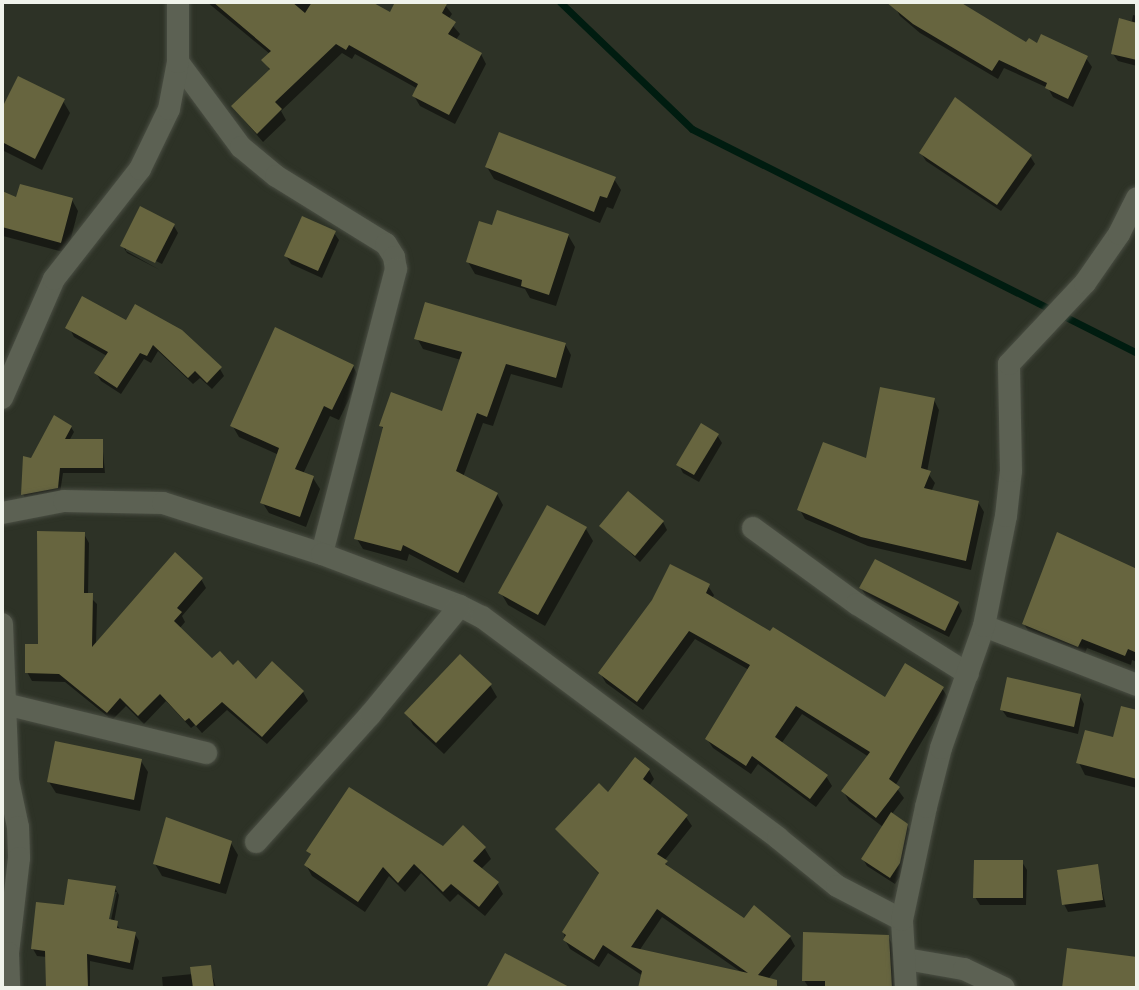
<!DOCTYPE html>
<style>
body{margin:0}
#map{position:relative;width:1139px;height:990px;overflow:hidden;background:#2d3226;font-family:"Times New Roman",serif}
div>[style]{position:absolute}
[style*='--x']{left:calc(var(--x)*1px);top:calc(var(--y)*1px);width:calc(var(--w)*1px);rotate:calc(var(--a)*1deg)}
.shadow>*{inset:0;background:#0007}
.stream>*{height:7px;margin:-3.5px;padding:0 3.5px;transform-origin:3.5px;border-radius:3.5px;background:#001c10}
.building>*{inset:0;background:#67653f}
.roads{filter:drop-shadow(0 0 2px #4a4e43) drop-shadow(0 0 2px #4a4e43)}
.street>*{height:22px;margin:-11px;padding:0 11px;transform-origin:11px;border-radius:11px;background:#5c6153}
span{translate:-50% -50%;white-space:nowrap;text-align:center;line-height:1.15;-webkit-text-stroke:6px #24281c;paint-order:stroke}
.frame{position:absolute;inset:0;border:4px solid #f0f3eb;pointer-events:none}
</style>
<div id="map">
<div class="shadow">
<i style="clip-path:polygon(207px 2px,368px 2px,391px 15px,398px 2px,443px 2px,452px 14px,448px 20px,460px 34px,455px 41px,481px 54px,486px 64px,455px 124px,420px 106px,414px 96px,418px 89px,355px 54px,352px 59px,342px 53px,281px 111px,286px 120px,263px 142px,233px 107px,270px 71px,264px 60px,270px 54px)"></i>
<i style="clip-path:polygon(896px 2px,940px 2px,1026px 44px,1086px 58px,1092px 67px,1073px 107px,1053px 97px,1048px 88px,1004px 68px,998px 79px,920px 33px,900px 16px,895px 7px)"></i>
<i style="clip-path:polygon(1133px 15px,1137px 16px,1137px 66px,1118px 61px,1113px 54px,1120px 20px,1132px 21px)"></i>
<i style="clip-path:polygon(63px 101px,70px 113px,42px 170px,2px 150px,2px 112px)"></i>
<i style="clip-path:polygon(921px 153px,1030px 156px,1035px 164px,1001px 211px,926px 161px)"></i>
<i style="clip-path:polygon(487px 167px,614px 179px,621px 190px,613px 209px,607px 207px,600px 223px,494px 179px)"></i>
<i style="clip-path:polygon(2px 193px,18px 199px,72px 200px,78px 211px,67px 253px,3px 236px,2px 239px)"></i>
<i style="clip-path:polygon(174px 226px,178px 233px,162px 264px,126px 246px,126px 251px,160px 270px,127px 253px,122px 245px)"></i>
<i style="clip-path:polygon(494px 227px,568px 235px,575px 247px,556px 306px,530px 298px,525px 289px,475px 274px,468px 262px)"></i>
<i style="clip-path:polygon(334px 233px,339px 240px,322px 278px,291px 264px,286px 256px)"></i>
<i style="clip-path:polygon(127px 323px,220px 369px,224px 376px,212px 389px,200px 378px,193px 384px,158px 351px,151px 363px,144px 359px,121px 394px,101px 381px,96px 373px,107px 356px,74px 337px,70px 329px)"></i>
<i style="clip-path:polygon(417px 338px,565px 344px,571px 355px,562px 388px,511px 374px,493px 426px,483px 423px,463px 477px,497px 494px,503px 505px,464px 583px,409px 554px,407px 561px,363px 549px,357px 539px,384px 430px,381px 426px,443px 413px,461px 360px,423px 349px)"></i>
<i style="clip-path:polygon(353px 366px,359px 378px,339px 420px,330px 416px,303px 474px,313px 478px,320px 489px,306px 527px,269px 513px,262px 502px,279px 455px,239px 437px,232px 425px)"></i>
<i style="clip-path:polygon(934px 400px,939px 410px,927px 472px,935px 483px,931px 492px,978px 502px,984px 512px,971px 570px,868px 546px,805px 519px,800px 510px,867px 461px)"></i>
<i style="clip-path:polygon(71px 427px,74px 432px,69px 441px,102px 441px,105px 473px,63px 473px,60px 493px,26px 500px,23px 494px,32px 460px)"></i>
<i style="clip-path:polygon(717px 435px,722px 443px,699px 482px,683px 473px,679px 465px)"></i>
<i style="clip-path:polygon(663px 522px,667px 530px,640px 562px,602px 526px)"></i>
<i style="clip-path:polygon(586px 529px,593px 541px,545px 626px,508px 605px,501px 593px)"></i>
<i style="clip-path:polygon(84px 534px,89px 543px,88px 595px,97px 604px,96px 645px,201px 579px,206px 588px,182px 616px,185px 622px,179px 629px,212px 661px,233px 668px,256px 682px,303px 692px,308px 701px,267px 744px,227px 710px,202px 733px,195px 725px,191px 728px,166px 701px,144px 724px,126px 706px,112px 720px,65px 682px,32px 681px,27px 672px)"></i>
<i style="clip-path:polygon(1137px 571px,1137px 662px,1132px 660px,1131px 665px,1087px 648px,1084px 656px,1030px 634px,1024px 624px)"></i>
<i style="clip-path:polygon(708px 586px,714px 595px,712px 599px,886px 699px,942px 688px,948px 698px,895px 786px,904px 798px,891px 815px,907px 825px,911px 833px,903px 872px,895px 884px,867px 866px,863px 859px,883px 827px,849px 801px,843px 791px,869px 757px,802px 714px,781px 744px,826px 776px,832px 786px,816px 807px,758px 764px,751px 774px,713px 748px,707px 739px,749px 670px,695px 639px,643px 710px,606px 683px,600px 673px)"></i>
<i style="clip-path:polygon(861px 588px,958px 603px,962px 611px,949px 637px,866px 596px)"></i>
<i style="clip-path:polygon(490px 685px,497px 697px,444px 754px,413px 725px,407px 713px)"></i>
<i style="clip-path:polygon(1080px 696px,1084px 704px,1078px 734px,1007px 717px,1002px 710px)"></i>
<i style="clip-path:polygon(1137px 712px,1137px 788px,1085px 775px,1079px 763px,1115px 740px)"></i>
<i style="clip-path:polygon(141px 761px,148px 772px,140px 811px,56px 793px,49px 782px)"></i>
<i style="clip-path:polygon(evenodd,649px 770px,654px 779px,649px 786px,686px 817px,692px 826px,664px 861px,670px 869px,744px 920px,790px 937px,795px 946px,761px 988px,640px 988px,643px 976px,608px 953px,599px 967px,570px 949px,565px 940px,564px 932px,600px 875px,557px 830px,649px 770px,662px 917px,744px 974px,639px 951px,662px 917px)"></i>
<i style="clip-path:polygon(463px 828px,485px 849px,491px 859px,480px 870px,497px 883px,503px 894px,485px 916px,458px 894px,450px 902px,421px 873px,405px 892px,389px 876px,365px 912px,312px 876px,306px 865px,312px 856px,308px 851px,444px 848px)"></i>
<i style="clip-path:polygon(231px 843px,238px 855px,226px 894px,162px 876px,155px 864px)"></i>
<i style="clip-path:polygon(1022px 862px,1027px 870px,1026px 905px,980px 905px,975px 897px)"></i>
<i style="clip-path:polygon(1097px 867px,1106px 907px,1068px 912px,1064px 904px)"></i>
<i style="clip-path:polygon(evenodd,115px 888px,119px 895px,114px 922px,122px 931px,135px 934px,139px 941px,133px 970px,90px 961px,90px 988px,48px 988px,47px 957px,37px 956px,33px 949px,66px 907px,115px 888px,113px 892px,117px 892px,109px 929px,106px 928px,113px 892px)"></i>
<i style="clip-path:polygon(888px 936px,895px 950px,899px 988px,809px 988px,804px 980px)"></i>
<i style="clip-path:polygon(210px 967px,216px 988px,163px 988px,162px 977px,193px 974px)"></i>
</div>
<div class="stream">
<i style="--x:560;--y:2;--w:183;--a:43.9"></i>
<i style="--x:692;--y:129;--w:498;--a:26.7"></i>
</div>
<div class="building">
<i style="clip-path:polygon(213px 2px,292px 2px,305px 13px,312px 2px,372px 2px,390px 12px,395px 2px,448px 2px,442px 13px,456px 22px,448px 34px,482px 53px,449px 115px,412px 96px,418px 84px,349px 45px,346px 50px,336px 44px,275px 102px,282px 109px,257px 134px,231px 106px,270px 69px,261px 60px,271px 51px)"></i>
<i style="clip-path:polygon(886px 2px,960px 2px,1026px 42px,1029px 38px,1037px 43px,1041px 34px,1088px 56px,1068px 99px,1045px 88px,1047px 83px,999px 60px,992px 71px,913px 24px)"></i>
<i style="clip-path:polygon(1119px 18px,1137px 23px,1137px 60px,1111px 54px)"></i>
<i style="clip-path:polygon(18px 76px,65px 99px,35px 159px,2px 142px,2px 108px)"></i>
<i style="clip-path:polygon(955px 97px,1032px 155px,997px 205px,919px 153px)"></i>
<i style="clip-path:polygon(499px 132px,616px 177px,607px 198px,600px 196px,594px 212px,485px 167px)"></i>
<i style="clip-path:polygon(20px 184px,73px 198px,61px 243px,2px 227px,2px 191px,16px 197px)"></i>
<i style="clip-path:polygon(140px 206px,175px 224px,155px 263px,120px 246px)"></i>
<i style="clip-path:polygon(497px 210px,569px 234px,549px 295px,521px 286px,522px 280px,466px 262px,479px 221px,492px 225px)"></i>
<i style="clip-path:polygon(302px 216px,336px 231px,318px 271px,284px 256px)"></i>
<i style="clip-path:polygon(82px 296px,126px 320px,135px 304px,182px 330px,222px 367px,207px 383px,195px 371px,188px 378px,153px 345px,147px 356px,140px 353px,117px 388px,94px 373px,108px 352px,65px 328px)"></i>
<i style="clip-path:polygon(425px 302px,566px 343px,556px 378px,506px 364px,487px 417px,477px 413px,456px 471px,498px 493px,458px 573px,403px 545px,401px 551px,354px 539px,383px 427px,379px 426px,391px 392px,442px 411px,462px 352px,414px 339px)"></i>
<i style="clip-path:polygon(275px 327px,354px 365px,332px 410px,324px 406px,295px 469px,314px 476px,300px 517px,260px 503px,279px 448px,230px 426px)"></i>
<i style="clip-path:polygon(880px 387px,935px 398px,921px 468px,931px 471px,924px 488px,979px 501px,966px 561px,861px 537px,797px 510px,823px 442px,866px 458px)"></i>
<i style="clip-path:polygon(54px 415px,72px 426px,65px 439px,103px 439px,103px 468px,60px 468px,58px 488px,21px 495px,23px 456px,31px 458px)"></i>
<i style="clip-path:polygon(701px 423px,719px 434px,694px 475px,676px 465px)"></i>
<i style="clip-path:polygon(628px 491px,664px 521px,635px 556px,599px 526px)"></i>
<i style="clip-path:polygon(547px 505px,587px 527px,538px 615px,498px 593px)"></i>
<i style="clip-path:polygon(37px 531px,85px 532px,84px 593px,93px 593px,92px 647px,175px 552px,203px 578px,177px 608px,182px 612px,174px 621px,212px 658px,220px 651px,233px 665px,238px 660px,256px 679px,272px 661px,304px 691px,262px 737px,222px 702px,196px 726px,189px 718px,185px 721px,160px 694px,138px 716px,120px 698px,107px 713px,59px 674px,25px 673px,25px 644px,38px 644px)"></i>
<i style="clip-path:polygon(1057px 532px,1137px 569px,1137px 653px,1128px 649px,1125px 656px,1082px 639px,1078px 647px,1022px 624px)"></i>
<i style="clip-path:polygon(875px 559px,959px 602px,945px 631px,859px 588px)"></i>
<i style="clip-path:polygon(670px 564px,710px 584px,706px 593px,770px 631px,773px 627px,885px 697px,905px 663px,944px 687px,889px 779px,900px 787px,876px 818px,841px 791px,870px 752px,796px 706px,775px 737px,828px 775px,810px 799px,752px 756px,746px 766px,705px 739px,750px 665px,689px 631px,637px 702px,598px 673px,652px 600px)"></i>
<i style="clip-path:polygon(460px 654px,492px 684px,436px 743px,404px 713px)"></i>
<i style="clip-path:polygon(1007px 677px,1081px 694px,1074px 727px,1000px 710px)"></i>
<i style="clip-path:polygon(1121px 706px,1137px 710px,1137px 779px,1076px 763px,1085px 730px,1113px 737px)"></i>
<i style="clip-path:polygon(55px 741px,142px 759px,134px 800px,47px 782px)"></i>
<i style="clip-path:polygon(evenodd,635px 757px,650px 769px,643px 779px,688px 815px,657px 854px,668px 861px,665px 864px,744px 918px,754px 905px,791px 936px,758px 975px,777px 980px,777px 988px,638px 988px,642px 971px,603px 945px,594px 960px,563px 940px,566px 935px,562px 932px,599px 873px,555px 829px,599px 783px,608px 792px,635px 757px,657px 909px,748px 973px,631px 947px,657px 909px)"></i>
<i style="clip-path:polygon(349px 787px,443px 846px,463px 825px,486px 847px,473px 861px,499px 882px,479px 907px,451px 884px,443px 892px,414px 864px,398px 883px,383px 867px,358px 902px,304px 865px,311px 854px,306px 851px)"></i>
<i style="clip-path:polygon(891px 812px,908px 824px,900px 863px,890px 878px,861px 859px)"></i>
<i style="clip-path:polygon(166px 817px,232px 841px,220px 884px,153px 864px)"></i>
<i style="clip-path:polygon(974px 860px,1023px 860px,1023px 898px,973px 898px)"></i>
<i style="clip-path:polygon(1098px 864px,1103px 900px,1062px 905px,1057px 870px)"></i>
<i style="clip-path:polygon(68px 879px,116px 886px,109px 919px,118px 921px,117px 928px,136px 932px,130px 963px,87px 954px,88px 988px,46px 988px,45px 951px,31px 949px,36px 902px,64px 905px)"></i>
<i style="clip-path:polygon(803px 932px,889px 935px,892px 988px,825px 988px,825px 981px,802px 981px)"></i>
<i style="clip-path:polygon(1067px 948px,1137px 957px,1137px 988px,1062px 988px)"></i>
<i style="clip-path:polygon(505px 953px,571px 988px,486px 988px)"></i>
<i style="clip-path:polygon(211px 965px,214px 988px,193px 988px,190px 967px)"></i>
</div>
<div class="roads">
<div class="street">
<i style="--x:178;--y:62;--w:106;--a:53.5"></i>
<i style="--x:241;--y:147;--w:45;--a:39.6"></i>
<i style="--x:276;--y:176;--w:129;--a:31.7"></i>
<i style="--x:386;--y:244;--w:15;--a:58"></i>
<i style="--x:394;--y:257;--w:12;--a:81"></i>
<i style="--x:396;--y:269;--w:294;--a:104.6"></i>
<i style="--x:2;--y:398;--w:130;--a:-66.4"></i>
<i style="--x:54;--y:279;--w:140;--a:-52"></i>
<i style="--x:140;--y:169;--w:67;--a:-64.2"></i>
<i style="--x:169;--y:109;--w:48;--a:-79.2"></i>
<i style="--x:178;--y:62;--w:60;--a:-90"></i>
<i style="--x:2;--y:513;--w:63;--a:-11"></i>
<i style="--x:64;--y:501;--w:99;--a:1.2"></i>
<i style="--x:163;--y:503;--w:167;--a:17.8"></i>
<i style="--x:322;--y:554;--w:147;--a:20.6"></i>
<i style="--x:460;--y:606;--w:25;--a:27"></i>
<i style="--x:482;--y:617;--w:369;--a:36.7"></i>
<i style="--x:778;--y:838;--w:76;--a:39.1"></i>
<i style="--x:837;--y:886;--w:73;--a:27.6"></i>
<i style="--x:753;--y:528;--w:129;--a:36.2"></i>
<i style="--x:857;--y:604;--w:131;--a:32.2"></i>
<i style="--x:2;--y:624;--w:156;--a:87.8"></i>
<i style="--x:8;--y:780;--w:48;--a:78"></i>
<i style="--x:18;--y:827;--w:31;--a:88"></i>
<i style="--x:19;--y:858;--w:96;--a:96.6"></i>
<i style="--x:8;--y:953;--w:35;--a:88"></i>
<i style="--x:984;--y:626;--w:164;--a:21.1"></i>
<i style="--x:5;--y:704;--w:207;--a:13.7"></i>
<i style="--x:256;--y:842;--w:171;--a:-48.1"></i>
<i style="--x:370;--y:715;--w:141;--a:-50.5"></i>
<i style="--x:906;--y:959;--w:59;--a:9.8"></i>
<i style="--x:964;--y:969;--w:44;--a:25.4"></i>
<i style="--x:906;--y:988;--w:68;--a:-93.4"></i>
<i style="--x:902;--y:920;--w:116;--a:-78"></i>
<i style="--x:926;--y:807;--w:61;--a:-75.7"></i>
<i style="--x:941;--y:748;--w:129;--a:-70.6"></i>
<i style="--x:984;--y:626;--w:112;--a:-78.7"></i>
<i style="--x:1006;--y:516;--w:45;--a:-83.7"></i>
<i style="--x:1011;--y:471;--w:107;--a:-91.1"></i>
<i style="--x:1009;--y:364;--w:111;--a:-46.8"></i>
<i style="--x:1085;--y:283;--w:60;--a:-55.2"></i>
<i style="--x:1119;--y:234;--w:40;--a:-63.4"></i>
</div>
</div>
<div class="frame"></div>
</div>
